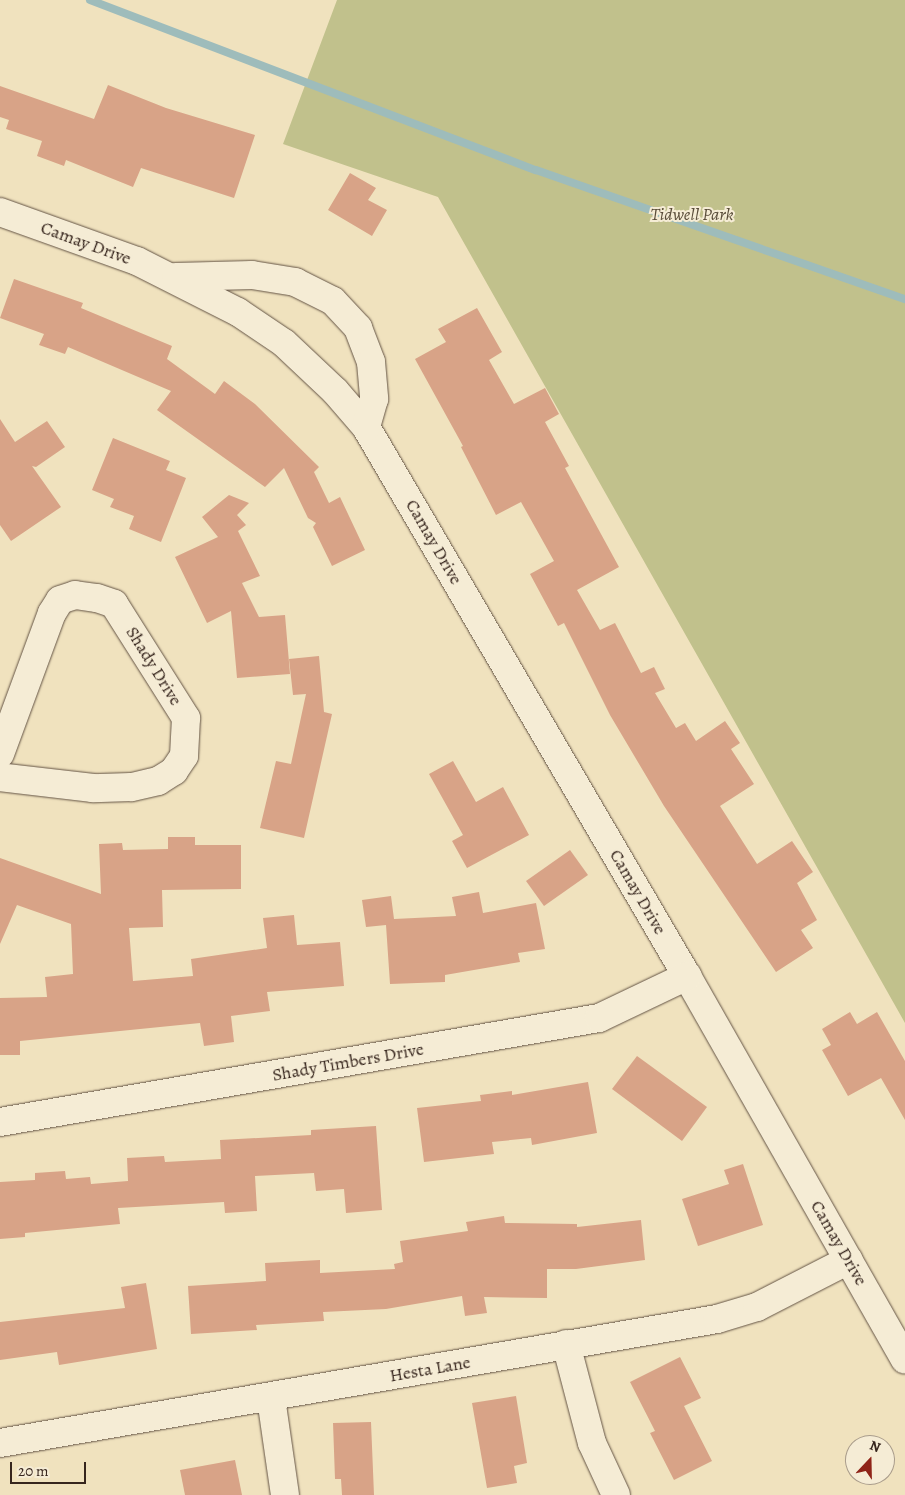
<!DOCTYPE html>
<style>
body{margin:0}
#map{position:relative;width:905px;height:1495px;overflow:hidden;background:#f0e2be;font-family:Alegreya,serif}
div>[style]{position:absolute}
[style*='--x']{left:calc(var(--x)*1px);top:calc(var(--y)*1px);width:calc(var(--w)*1px);rotate:calc(var(--a)*1deg)}
.green>*{inset:0;background:#c1c18c}
.stream>*{height:8px;margin:-4px;padding:0 4px;transform-origin:4px;border-radius:4px;background:#9ebcbb}
.building>*{inset:0;background:#d8a387}
.roads{filter:drop-shadow(0 0 1px #645445) drop-shadow(0 0 1px #645445)}
.street>*{height:28px;margin:-14px;padding:0 14px;transform-origin:14px;border-radius:14px;background:#f5ecd5}
span{translate:-50% -50%;white-space:nowrap;text-align:center;line-height:1.15;-webkit-text-stroke:4px #f5ecd5;paint-order:stroke}
.park-label{font-size:18px;color:#594c39;font-style:italic}
.street-label{font-size:18px;color:#36251d}
.north{position:absolute;left:845px;top:1435px;width:50px;height:50px;box-sizing:border-box;background:#f5ecd5;border:1px solid #a99c8b;border-radius:50%;rotate:21deg;font-size:14px;font-weight:700;line-height:20px;text-align:center;color:#36251d}
.north::after{content:'';display:block;margin:auto;width:18px;height:22px;background:#8f2418;clip-path:polygon(50% 0,100% 100%,50% 72%,0 100%)}
.scale{position:absolute;left:10px;top:1462px;width:76px;height:22px;box-sizing:border-box;border:2px solid #36251d;border-top:0;padding-left:6px;font-size:15px;line-height:18px;white-space:nowrap;color:#36251d;-webkit-text-stroke:4px #f5ecd5;paint-order:stroke}
</style>
<div id="map">
<div class="green">
<i style="clip-path:polygon(337px 0,905px 0,905px 1023px,438px 197px,283px 144px)"></i>
</div>
<div class="stream">
<i style="--x:90;--y:0;--w:477;--a:20.9"></i>
<i style="--x:536;--y:170;--w:391;--a:19.3"></i>
</div>
<div class="building">
<i style="clip-path:polygon(108px 85px,166px 108px,255px 135px,234px 198px,141px 168px,133px 187px,66px 160px,64px 166px,37px 156px,42px 141px,6px 129px,9px 120px,0 117px,0 86px,94px 119px)"></i>
<i style="clip-path:polygon(350px 173px,376px 188px,368px 200px,387px 210px,372px 236px,328px 210px)"></i>
<i style="clip-path:polygon(14px 279px,83px 303px,81px 308px,172px 346px,167px 359px,215px 394px,224px 381px,255px 404px,319px 467px,314px 472px,329px 503px,340px 497px,365px 550px,332px 566px,313px 527px,316px 523px,308px 518px,284px 468px,265px 487px,157px 410px,171px 391px,68px 347px,65px 354px,39px 345px,44px 334px,0 318px)"></i>
<i style="clip-path:polygon(477px 308px,502px 352px,489px 360px,514px 404px,545px 388px,559px 414px,545px 422px,569px 466px,565px 468px,619px 567px,577px 590px,600px 630px,615px 623px,641px 673px,654px 667px,665px 689px,655px 693px,676px 728px,685px 723px,696px 741px,725px 721px,740px 743px,731px 749px,754px 784px,720px 806px,757px 864px,792px 841px,813px 872px,797px 883px,817px 920px,801px 930px,813px 948px,776px 972px,664px 806px,610px 715px,564px 623px,558px 626px,530px 574px,554px 561px,521px 502px,496px 515px,461px 447px,463px 446px,415px 359px,446px 342px,438px 329px)"></i>
<i style="clip-path:polygon(0 419px,15px 442px,47px 421px,65px 447px,36px 467px,32px 466px,61px 507px,11px 541px,0 525px)"></i>
<i style="clip-path:polygon(113px 438px,170px 461px,166px 470px,186px 478px,161px 542px,129px 529px,134px 516px,110px 507px,114px 499px,92px 490px)"></i>
<i style="clip-path:polygon(229px 495px,249px 503px,237px 515px,246px 525px,238px 531px,260px 576px,242px 583px,259px 617px,285px 615px,290px 674px,237px 678px,231px 611px,207px 623px,175px 557px,218px 537px,202px 517px)"></i>
<i style="clip-path:polygon(319px 656px,324px 712px,332px 714px,304px 838px,260px 828px,276px 761px,291px 764px,306px 694px,293px 695px,289px 659px)"></i>
<i style="clip-path:polygon(453px 761px,476px 802px,503px 787px,529px 835px,467px 868px,452px 841px,463px 835px,429px 774px)"></i>
<i style="clip-path:polygon(168px 837px,195px 837px,195px 845px,241px 845px,241px 889px,162px 890px,163px 927px,129px 928px,133px 981px,193px 976px,191px 959px,267px 948px,263px 918px,294px 915px,297px 945px,340px 942px,344px 986px,267px 992px,270px 1011px,231px 1016px,234px 1042px,204px 1046px,200px 1023px,20px 1041px,20px 1055px,0 1055px,0 998px,47px 997px,45px 977px,73px 974px,71px 924px,17px 905px,0 944px,0 858px,101px 894px,99px 844px,122px 843px,123px 850px,168px 849px)"></i>
<i style="clip-path:polygon(570px 850px,588px 875px,544px 906px,526px 881px)"></i>
<i style="clip-path:polygon(479px 892px,483px 913px,536px 903px,545px 949px,518px 953px,520px 962px,445px 975px,445px 982px,390px 984px,386px 925px,366px 927px,362px 900px,391px 896px,394px 919px,456px 916px,452px 897px)"></i>
<i style="clip-path:polygon(850px 1012px,857px 1024px,877px 1012px,905px 1061px,905px 1120px,881px 1078px,848px 1096px,822px 1050px,831px 1045px,822px 1029px)"></i>
<i style="clip-path:polygon(637px 1056px,707px 1107px,682px 1141px,612px 1089px)"></i>
<i style="clip-path:polygon(588px 1082px,597px 1133px,532px 1145px,531px 1138px,492px 1142px,494px 1154px,424px 1162px,417px 1108px,481px 1101px,480px 1095px,512px 1091px,512px 1095px)"></i>
<i style="clip-path:polygon(376px 1126px,382px 1210px,346px 1213px,344px 1189px,316px 1191px,314px 1173px,255px 1176px,257px 1211px,225px 1213px,224px 1202px,118px 1208px,120px 1224px,25px 1233px,25px 1237px,0 1239px,0 1182px,35px 1180px,35px 1173px,65px 1171px,66px 1179px,90px 1177px,91px 1184px,128px 1181px,127px 1158px,164px 1156px,165px 1162px,221px 1159px,220px 1140px,311px 1135px,311px 1130px)"></i>
<i style="clip-path:polygon(743px 1164px,763px 1225px,698px 1246px,682px 1199px,729px 1184px,724px 1170px)"></i>
<i style="clip-path:polygon(504px 1216px,505px 1223px,577px 1224px,577px 1227px,641px 1220px,645px 1260px,576px 1269px,547px 1269px,547px 1298px,484px 1297px,487px 1313px,465px 1316px,462px 1296px,386px 1309px,323px 1312px,324px 1321px,256px 1325px,257px 1330px,191px 1334px,188px 1286px,266px 1281px,265px 1263px,320px 1260px,320px 1273px,395px 1269px,394px 1264px,403px 1262px,400px 1241px,468px 1231px,466px 1222px)"></i>
<i style="clip-path:polygon(146px 1283px,157px 1349px,59px 1365px,57px 1352px,0 1360px,0 1322px,125px 1308px,121px 1287px)"></i>
<i style="clip-path:polygon(680px 1357px,701px 1398px,684px 1406px,712px 1461px,674px 1480px,650px 1433px,655px 1431px,630px 1382px)"></i>
<i style="clip-path:polygon(516px 1396px,527px 1463px,514px 1466px,517px 1483px,487px 1488px,472px 1403px)"></i>
<i style="clip-path:polygon(371px 1422px,374px 1495px,342px 1495px,341px 1479px,335px 1479px,333px 1423px)"></i>
<i style="clip-path:polygon(235px 1460px,242px 1495px,185px 1495px,180px 1470px)"></i>
</div>
<div class="roads">
<div class="street">
<i style="--x:0;--y:212;--w:145;--a:19.7"></i>
<i style="--x:137;--y:261;--w:113;--a:26.8"></i>
<i style="--x:238;--y:312;--w:55;--a:34"></i>
<i style="--x:284;--y:343;--w:70;--a:43.3"></i>
<i style="--x:335;--y:391;--w:48;--a:49.3"></i>
<i style="--x:366;--y:427;--w:636;--a:59.69"></i>
<i style="--x:687;--y:976;--w:441;--a:60.4"></i>
<i style="--x:176;--y:277;--w:76;--a:-1.5"></i>
<i style="--x:252;--y:275;--w:44;--a:9.2"></i>
<i style="--x:295;--y:282;--w:42;--a:26.6"></i>
<i style="--x:333;--y:301;--w:37;--a:47"></i>
<i style="--x:358;--y:328;--w:36;--a:69"></i>
<i style="--x:371;--y:362;--w:37;--a:85"></i>
<i style="--x:374;--y:399;--w:29;--a:106"></i>
<i style="--x:0;--y:754;--w:150;--a:-69.8"></i>
<i style="--x:52;--y:613;--w:15;--a:-58"></i>
<i style="--x:60;--y:600;--w:16;--a:-18"></i>
<i style="--x:75;--y:595;--w:22;--a:8"></i>
<i style="--x:97;--y:598;--w:18;--a:19"></i>
<i style="--x:114;--y:604;--w:135;--a:57.7"></i>
<i style="--x:186;--y:718;--w:38;--a:93"></i>
<i style="--x:184;--y:756;--w:18;--a:124"></i>
<i style="--x:174;--y:771;--w:19;--a:148"></i>
<i style="--x:158;--y:781;--w:28;--a:167"></i>
<i style="--x:131;--y:787;--w:38;--a:178"></i>
<i style="--x:93;--y:788;--w:94;--a:-173.3"></i>
<i style="--x:0;--y:1122;--w:608;--a:-9.85"></i>
<i style="--x:599;--y:1018;--w:98;--a:-25.5"></i>
<i style="--x:566;--y:1344;--w:102;--a:75.3"></i>
<i style="--x:592;--y:1443;--w:57;--a:65.2"></i>
<i style="--x:271;--y:1398;--w:98;--a:81.8"></i>
<i style="--x:0;--y:1443;--w:728;--a:-9.81"></i>
<i style="--x:717;--y:1319;--w:42;--a:-16.7"></i>
<i style="--x:757;--y:1307;--w:103;--a:-27.1"></i>
</div>
</div>
<div class="park-label">
<span style="left:692px;top:214px">Tidwell Park</span>
</div>
<div class="street-label">
<span style="left:86px;top:243px;rotate:20deg">Camay Drive</span>
<span style="left:434px;top:542px;rotate:60deg">Camay Drive</span>
<span style="left:154px;top:666px;rotate:58deg">Shady Drive</span>
<span style="left:638px;top:892px;rotate:60deg">Camay Drive</span>
<span style="left:348px;top:1062px;rotate:-10deg">Shady Timbers Drive</span>
<span style="left:839px;top:1243px;rotate:60deg">Camay Drive</span>
<span style="left:430px;top:1369px;rotate:-10deg">Hesta Lane</span>
</div>
<div class="north">N</div>
<div class="scale">20 m</div>
</div>
